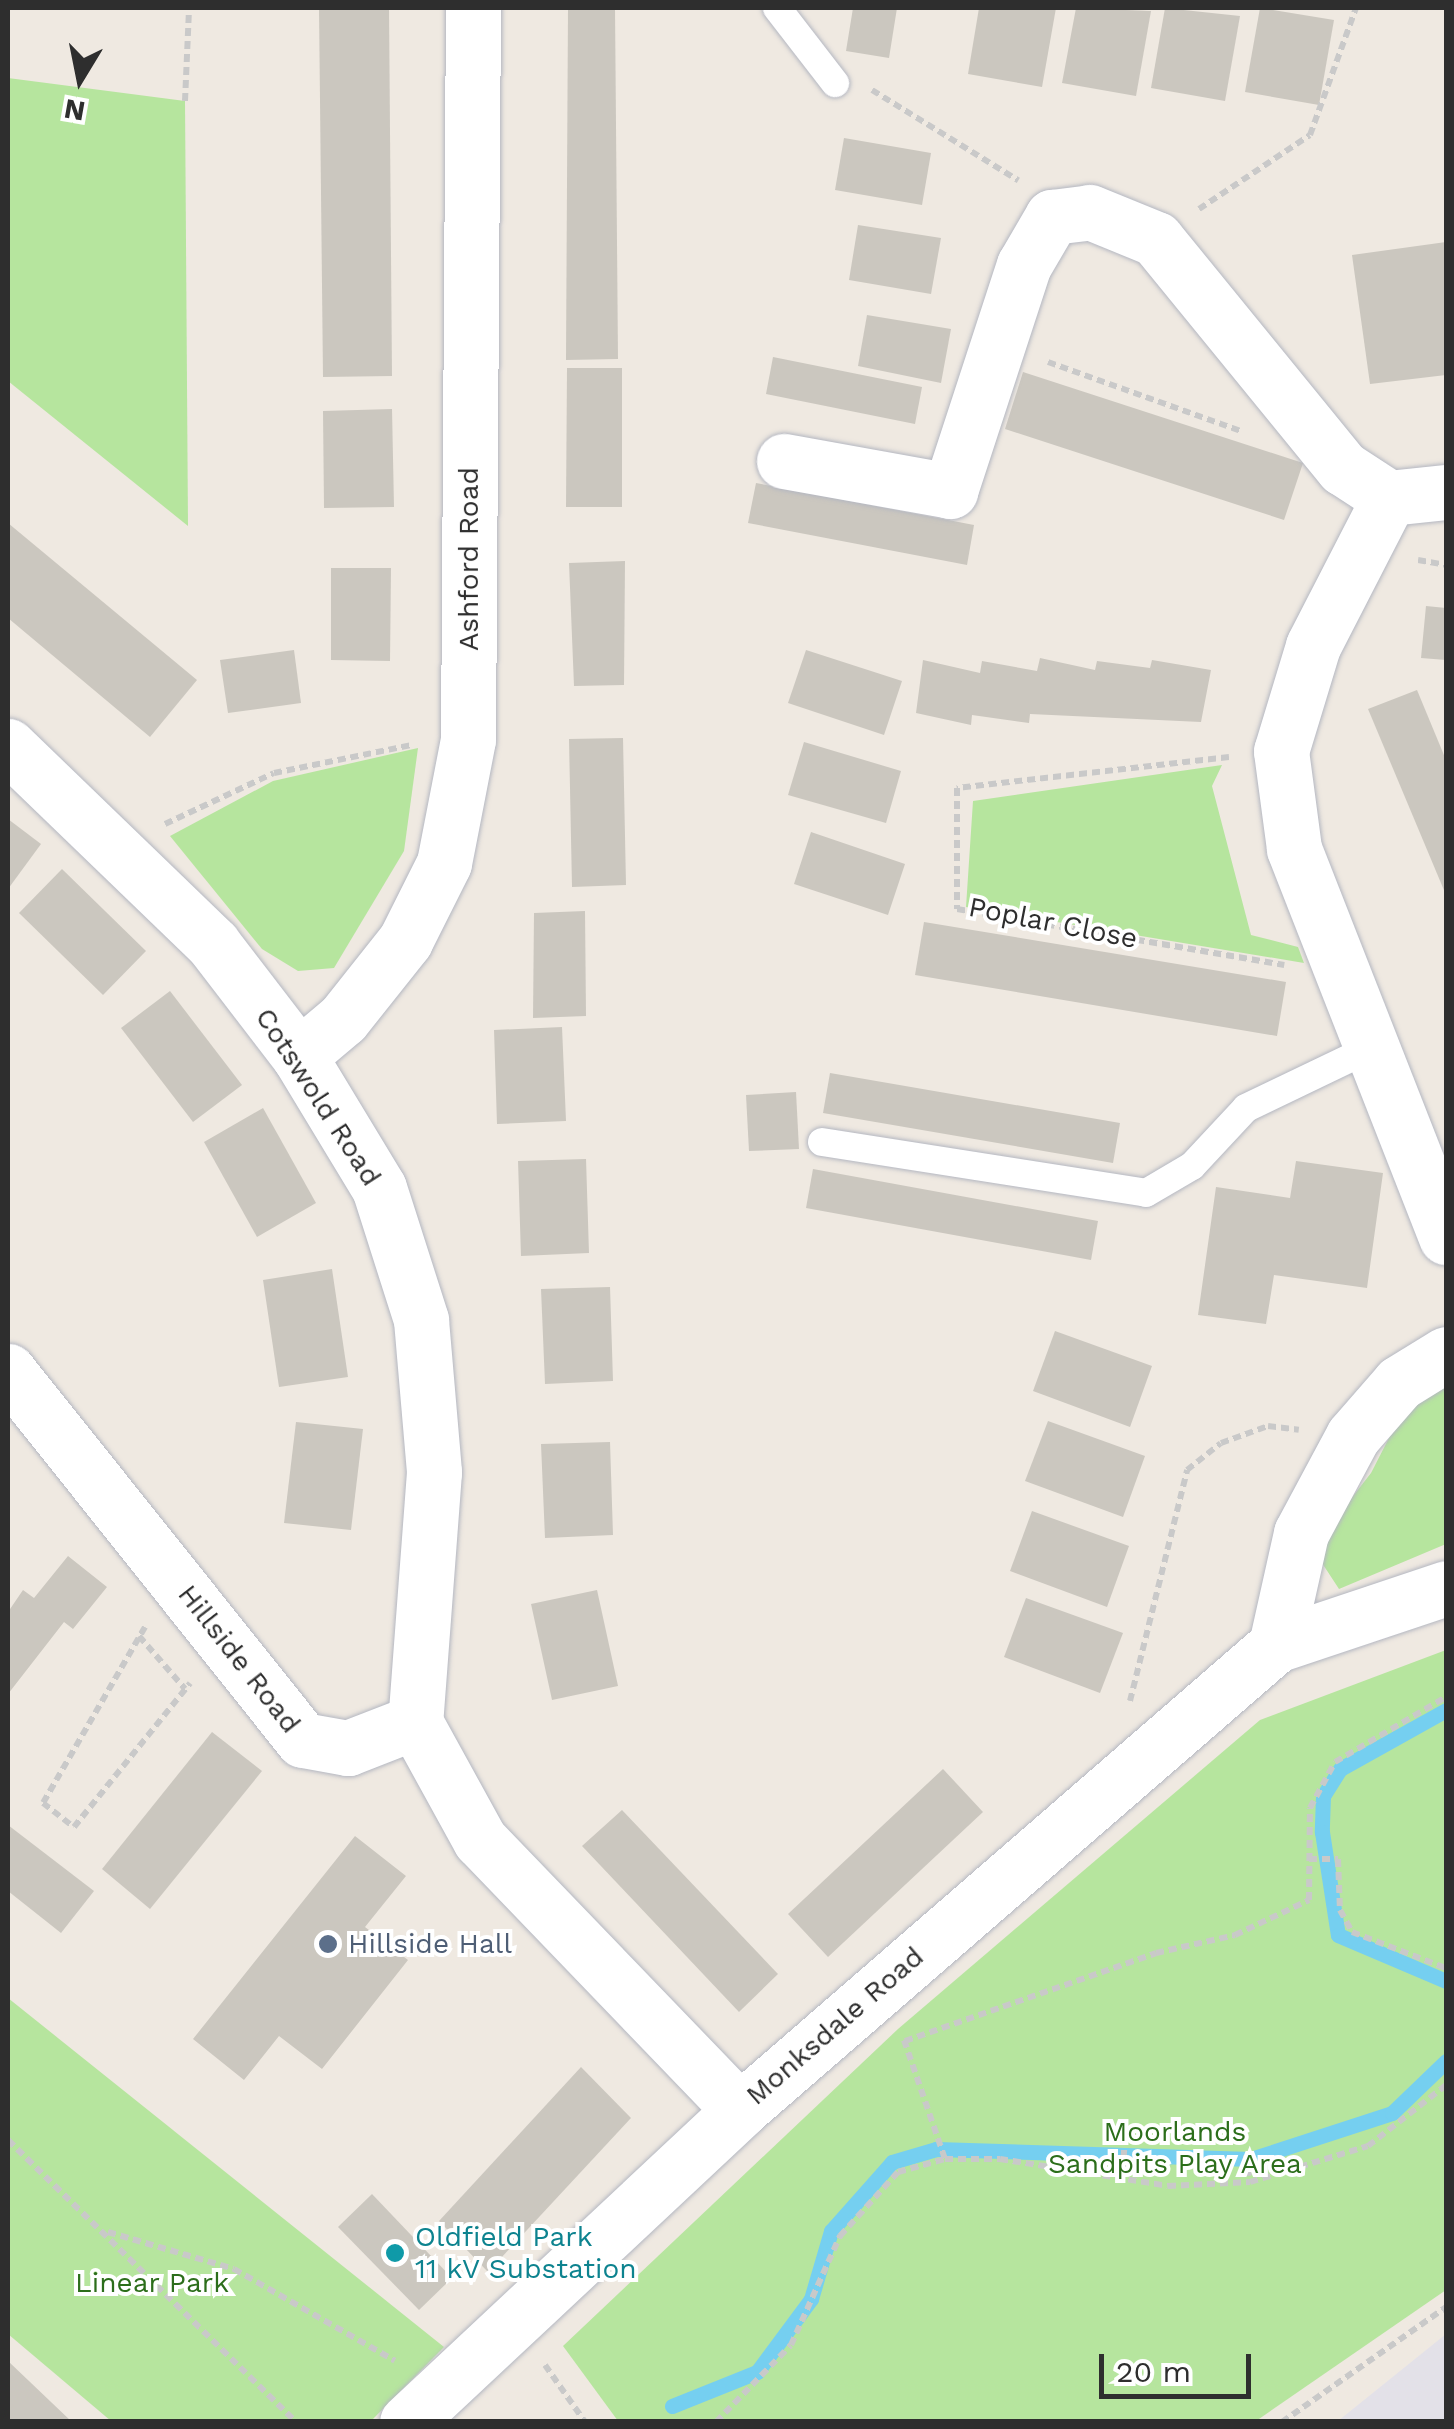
<!DOCTYPE html>
<style>
body{margin:0}
#map{position:relative;width:1454px;height:2429px;overflow:hidden;background:#efe9e1;font-family:"Work Sans",sans-serif}
div>[style]{position:absolute}
[style*='--x']{left:calc(var(--x)*1px);top:calc(var(--y)*1px);width:calc(var(--w)*1px);rotate:calc(var(--a)*1deg)}
.industrial>*{inset:0;background:#e3e1e8}
.green>*{inset:0;background:#b6e59e}
.stream>*{height:15px;margin:-7.5px;padding:0 7.5px;transform-origin:7.5px;border-radius:7.5px;background:#75cff0}
.building>*{inset:0;background:#cbc7bf}
.path>*{height:6px;margin-top:-3px;transform-origin:0;background:repeating-linear-gradient(90deg,#c9c9c9 0 8px,transparent 0 13px)}
.roads{filter:drop-shadow(0 0 2px #b4b7c1) drop-shadow(0 0 2px #b4b7c1)}
.lane>*{height:28px;margin:-14px;padding:0 14px;transform-origin:14px;border-radius:14px;background:#fff}
.street>*{height:55px;margin:-27.5px;padding:0 27.5px;transform-origin:27.5px;border-radius:27.5px;background:#fff}
.dots>*{width:28px;height:28px;translate:-50% -50%;box-sizing:border-box;border:5px solid #fff;border-radius:50%}
span{translate:-50% -50%;white-space:nowrap;text-align:center;line-height:1.15;-webkit-text-stroke:8px #fff;paint-order:stroke}
.street-label{font-size:28px;color:#2e2e2e}
.service-label{font-size:28px;color:#4e5e75}
.left{translate:0 -50%;text-align:left}
.park-label{font-size:28px;color:#2c6e1b}
.culture-label{font-size:28px;color:#0d838f}
.frame{position:absolute;inset:0;border:10px solid #2e2e2e;pointer-events:none}
.north{position:absolute;left:30px;top:30px;width:100px;height:100px;-webkit-text-stroke:8px #fff;paint-order:stroke;rotate:190deg;font-size:28px;font-weight:700;line-height:40px;text-align:center;color:#2e2e2e}
.north::after{content:'';display:block;margin:auto;width:35px;height:45px;background:#2e2e2e;clip-path:polygon(50% 0,100% 100%,50% 72%,0 100%)}
.scale{position:absolute;left:1099px;top:2354px;width:152px;height:45px;box-sizing:border-box;border:5px solid #2e2e2e;border-top:0;padding-left:12px;font-size:30px;line-height:35px;white-space:nowrap;color:#2e2e2e;-webkit-text-stroke:8px #fff;paint-order:stroke}
</style>
<div id="map">
<div class="industrial">
<i style="clip-path:polygon(1446px 2334px,1446px 2421px,1338px 2421px)"></i>
</div>
<div class="green">
<i style="clip-path:polygon(8px 78px,185px 101px,188px 526px,8px 381px)"></i>
<i style="clip-path:polygon(418px 748px,404px 851px,334px 968px,298px 971px,262px 949px,170px 836px,273px 781px)"></i>
<i style="clip-path:polygon(1222px 765px,1212px 786px,1251px 935px,1298px 947px,1304px 963px,966px 907px,973px 801px)"></i>
<i style="clip-path:polygon(1446px 1377px,1446px 1544px,1339px 1589px,1322px 1563px,1322px 1536px,1371px 1473px,1408px 1401px)"></i>
<i style="clip-path:polygon(1446px 1650px,1446px 2290px,1256px 2421px,618px 2421px,563px 2346px,898px 2029px,1260px 1720px)"></i>
<i style="clip-path:polygon(8px 1998px,444px 2347px,371px 2421px,111px 2421px,8px 2334px)"></i>
</div>
<div class="stream">
<i style="--x:1446;--y:1710;--w:121;--a:150.9"></i>
<i style="--x:1340;--y:1769;--w:32;--a:122"></i>
<i style="--x:1323;--y:1796;--w:36;--a:92"></i>
<i style="--x:1322;--y:1832;--w:104;--a:81.2"></i>
<i style="--x:1338;--y:1935;--w:117;--a:23.1"></i>
<i style="--x:672;--y:2406;--w:92;--a:-21.8"></i>
<i style="--x:757;--y:2372;--w:91;--a:-53.5"></i>
<i style="--x:811;--y:2299;--w:71;--a:-73.6"></i>
<i style="--x:831;--y:2231;--w:92;--a:-48.5"></i>
<i style="--x:892;--y:2162;--w:46;--a:-16.5"></i>
<i style="--x:936;--y:2149;--w:315;--a:1.8"></i>
<i style="--x:1251;--y:2159;--w:148;--a:-18.1"></i>
<i style="--x:1392;--y:2113;--w:75;--a:-43.9"></i>
</div>
<div class="building">
<i style="clip-path:polygon(319px 8px,389px 8px,392px 376px,323px 377px)"></i>
<i style="clip-path:polygon(568px 8px,615px 8px,618px 359px,566px 360px)"></i>
<i style="clip-path:polygon(853px 8px,897px 8px,889px 58px,846px 51px)"></i>
<i style="clip-path:polygon(979px 8px,1056px 8px,1042px 87px,968px 74px)"></i>
<i style="clip-path:polygon(1076px 8px,1151px 11px,1136px 96px,1062px 83px)"></i>
<i style="clip-path:polygon(1165px 8px,1240px 16px,1225px 101px,1151px 88px)"></i>
<i style="clip-path:polygon(1260px 8px,1334px 20px,1319px 105px,1245px 92px)"></i>
<i style="clip-path:polygon(844px 138px,931px 153px,922px 205px,835px 190px)"></i>
<i style="clip-path:polygon(858px 225px,941px 238px,931px 294px,849px 280px)"></i>
<i style="clip-path:polygon(1446px 242px,1446px 375px,1370px 384px,1352px 255px)"></i>
<i style="clip-path:polygon(867px 315px,951px 329px,941px 383px,858px 366px)"></i>
<i style="clip-path:polygon(773px 357px,922px 387px,915px 424px,766px 394px)"></i>
<i style="clip-path:polygon(567px 368px,622px 368px,622px 507px,566px 507px)"></i>
<i style="clip-path:polygon(1023px 372px,1303px 463px,1284px 520px,1005px 429px)"></i>
<i style="clip-path:polygon(392px 409px,394px 507px,324px 508px,323px 411px)"></i>
<i style="clip-path:polygon(756px 483px,974px 525px,967px 565px,748px 523px)"></i>
<i style="clip-path:polygon(8px 523px,197px 680px,150px 737px,8px 618px)"></i>
<i style="clip-path:polygon(625px 561px,624px 685px,574px 686px,569px 563px)"></i>
<i style="clip-path:polygon(331px 568px,391px 568px,390px 661px,331px 660px)"></i>
<i style="clip-path:polygon(1426px 606px,1446px 608px,1446px 660px,1421px 658px)"></i>
<i style="clip-path:polygon(294px 650px,301px 703px,228px 713px,220px 660px)"></i>
<i style="clip-path:polygon(806px 650px,902px 681px,884px 735px,788px 703px)"></i>
<i style="clip-path:polygon(1040px 658px,1095px 670px,1097px 661px,1150px 668px,1152px 660px,1211px 670px,1201px 722px,1030px 714px,1029px 723px,972px 715px,971px 725px,916px 713px,923px 660px,980px 673px,982px 661px,1037px 671px)"></i>
<i style="clip-path:polygon(1417px 690px,1446px 760px,1446px 895px,1368px 709px)"></i>
<i style="clip-path:polygon(623px 738px,626px 885px,572px 887px,569px 739px)"></i>
<i style="clip-path:polygon(804px 742px,901px 771px,886px 823px,788px 795px)"></i>
<i style="clip-path:polygon(8px 819px,41px 844px,8px 889px)"></i>
<i style="clip-path:polygon(811px 832px,905px 864px,888px 915px,794px 884px)"></i>
<i style="clip-path:polygon(62px 869px,146px 951px,103px 995px,19px 913px)"></i>
<i style="clip-path:polygon(585px 911px,586px 1016px,533px 1018px,534px 913px)"></i>
<i style="clip-path:polygon(924px 922px,1286px 982px,1277px 1036px,915px 975px)"></i>
<i style="clip-path:polygon(170px 991px,242px 1085px,193px 1122px,121px 1028px)"></i>
<i style="clip-path:polygon(562px 1027px,566px 1121px,497px 1124px,494px 1030px)"></i>
<i style="clip-path:polygon(830px 1073px,1120px 1123px,1113px 1163px,823px 1113px)"></i>
<i style="clip-path:polygon(796px 1092px,799px 1149px,749px 1151px,746px 1095px)"></i>
<i style="clip-path:polygon(263px 1108px,316px 1203px,257px 1237px,204px 1142px)"></i>
<i style="clip-path:polygon(586px 1159px,589px 1253px,521px 1256px,518px 1161px)"></i>
<i style="clip-path:polygon(1296px 1161px,1383px 1173px,1367px 1288px,1274px 1275px,1266px 1324px,1198px 1315px,1216px 1187px,1290px 1198px)"></i>
<i style="clip-path:polygon(813px 1169px,1098px 1221px,1091px 1260px,806px 1208px)"></i>
<i style="clip-path:polygon(332px 1269px,348px 1377px,279px 1387px,263px 1280px)"></i>
<i style="clip-path:polygon(610px 1287px,613px 1381px,545px 1384px,541px 1289px)"></i>
<i style="clip-path:polygon(1055px 1331px,1152px 1366px,1130px 1427px,1033px 1391px)"></i>
<i style="clip-path:polygon(1048px 1421px,1145px 1456px,1123px 1517px,1025px 1481px)"></i>
<i style="clip-path:polygon(296px 1422px,363px 1429px,351px 1530px,284px 1523px)"></i>
<i style="clip-path:polygon(610px 1442px,613px 1535px,545px 1538px,541px 1444px)"></i>
<i style="clip-path:polygon(1032px 1511px,1129px 1546px,1107px 1607px,1010px 1571px)"></i>
<i style="clip-path:polygon(68px 1556px,107px 1587px,73px 1629px,64px 1622px,8px 1694px,8px 1612px,23px 1590px,34px 1598px)"></i>
<i style="clip-path:polygon(597px 1590px,618px 1686px,552px 1700px,531px 1604px)"></i>
<i style="clip-path:polygon(1026px 1598px,1123px 1633px,1100px 1693px,1004px 1657px)"></i>
<i style="clip-path:polygon(212px 1732px,262px 1771px,150px 1909px,102px 1869px)"></i>
<i style="clip-path:polygon(943px 1769px,983px 1812px,828px 1957px,788px 1914px)"></i>
<i style="clip-path:polygon(622px 1810px,778px 1974px,739px 2012px,582px 1846px)"></i>
<i style="clip-path:polygon(8px 1825px,94px 1891px,61px 1933px,8px 1891px)"></i>
<i style="clip-path:polygon(355px 1836px,406px 1876px,365px 1927px,408px 1960px,322px 2069px,279px 2036px,244px 2080px,193px 2039px)"></i>
<i style="clip-path:polygon(581px 2067px,631px 2118px,488px 2272px,439px 2221px)"></i>
<i style="clip-path:polygon(372px 2194px,452px 2278px,419px 2310px,338px 2227px)"></i>
<i style="clip-path:polygon(8px 2361px,72px 2422px,8px 2422px)"></i>
</div>
<div class="path">
<i style="--x:872;--y:90;--w:172;--a:31.7"></i>
<i style="--x:185;--y:101;--w:93;--a:-87.5"></i>
<i style="--x:1199;--y:209;--w:133;--a:-33.7"></i>
<i style="--x:1310;--y:135;--w:135;--a:-70.1"></i>
<i style="--x:1048;--y:362;--w:207;--a:19.7"></i>
<i style="--x:1418;--y:560;--w:28;--a:10"></i>
<i style="--x:1229;--y:757;--w:274;--a:173.5"></i>
<i style="--x:957;--y:788;--w:121;--a:90"></i>
<i style="--x:957;--y:909;--w:332;--a:9.7"></i>
<i style="--x:165;--y:824;--w:120;--a:-25.1"></i>
<i style="--x:274;--y:773;--w:141;--a:-11.5"></i>
<i style="--x:145;--y:1627;--w:203;--a:120.1"></i>
<i style="--x:43;--y:1803;--w:39;--a:38"></i>
<i style="--x:74;--y:1827;--w:185;--a:-51.1"></i>
<i style="--x:139;--y:1636;--w:70;--a:49"></i>
<i style="--x:1130;--y:1701;--w:238;--a:-76.1"></i>
<i style="--x:1187;--y:1470;--w:43;--a:-38.5"></i>
<i style="--x:1221;--y:1443;--w:50;--a:-19.9"></i>
<i style="--x:1268;--y:1426;--w:31;--a:7"></i>
<i style="--x:1309;--y:1859;--w:29;--a:0"></i>
<i style="--x:1338;--y:1859;--w:51;--a:87.8"></i>
<i style="--x:1340;--y:1910;--w:25;--a:61"></i>
<i style="--x:1352;--y:1932;--w:101;--a:21"></i>
<i style="--x:904;--y:2040;--w:126;--a:71"></i>
<i style="--x:905;--y:2041;--w:266;--a:-19.3"></i>
<i style="--x:1156;--y:1953;--w:81;--a:-12.8"></i>
<i style="--x:1235;--y:1935;--w:82;--a:-25.3"></i>
<i style="--x:1309;--y:1900;--w:92;--a:-89.4"></i>
<i style="--x:1310;--y:1808;--w:52;--a:-61.5"></i>
<i style="--x:1335;--y:1762;--w:129;--a:-30.4"></i>
<i style="--x:8;--y:2140;--w:403;--a:44.4"></i>
<i style="--x:1246;--y:2155;--w:21;--a:82"></i>
<i style="--x:1123;--y:2171;--w:22;--a:-87"></i>
<i style="--x:108;--y:2232;--w:131;--a:16.4"></i>
<i style="--x:234;--y:2269;--w:185;--a:29.7"></i>
<i style="--x:545;--y:2365;--w:70;--a:54.9"></i>
<i style="--x:716;--y:2422;--w:107;--a:-45.8"></i>
<i style="--x:791;--y:2345;--w:120;--a:-65.8"></i>
<i style="--x:840;--y:2236;--w:86;--a:-47.8"></i>
<i style="--x:898;--y:2172;--w:49;--a:-15.5"></i>
<i style="--x:945;--y:2159;--w:55;--a:0"></i>
<i style="--x:1000;--y:2159;--w:170;--a:9.1"></i>
<i style="--x:1168;--y:2186;--w:82;--a:-2.8"></i>
<i style="--x:1250;--y:2182;--w:123;--a:-17"></i>
<i style="--x:1368;--y:2146;--w:99;--a:-38"></i>
<i style="--x:1282;--y:2422;--w:200;--a:-35"></i>
</div>
<div class="roads">
<div class="lane">
<i style="--x:777;--y:8;--w:95;--a:52.3"></i>
<i style="--x:822;--y:1142;--w:328;--a:8.9"></i>
<i style="--x:1146;--y:1193;--w:53;--a:-30.4"></i>
<i style="--x:1192;--y:1166;--w:79;--a:-47"></i>
<i style="--x:1246;--y:1108;--w:136;--a:-25.6"></i>
</div>
<div class="street">
<i style="--x:784;--y:461;--w:169;--a:10.2"></i>
<i style="--x:950;--y:491;--w:238;--a:-71.9"></i>
<i style="--x:1024;--y:265;--w:56;--a:-59.7"></i>
<i style="--x:1052;--y:217;--w:38;--a:-7"></i>
<i style="--x:1090;--y:212;--w:71;--a:22.2"></i>
<i style="--x:1156;--y:239;--w:296;--a:50.8"></i>
<i style="--x:1343;--y:468;--w:55;--a:33.1"></i>
<i style="--x:1389;--y:498;--w:166;--a:117.2"></i>
<i style="--x:1313;--y:646;--w:110;--a:106.9"></i>
<i style="--x:1281;--y:751;--w:99;--a:82.4"></i>
<i style="--x:1294;--y:849;--w:417;--a:68.6"></i>
<i style="--x:1389;--y:498;--w:57;--a:-6"></i>
<i style="--x:8;--y:746;--w:285;--a:44"></i>
<i style="--x:213;--y:944;--w:141;--a:52.5"></i>
<i style="--x:299;--y:1056;--w:154;--a:58.8"></i>
<i style="--x:379;--y:1188;--w:139;--a:72.3"></i>
<i style="--x:421;--y:1320;--w:153;--a:85.1"></i>
<i style="--x:434;--y:1472;--w:251;--a:94.3"></i>
<i style="--x:299;--y:1056;--w:57;--a:-40.1"></i>
<i style="--x:343;--y:1019;--w:100;--a:-51.5"></i>
<i style="--x:405;--y:941;--w:87;--a:-63.4"></i>
<i style="--x:444;--y:863;--w:126;--a:-79"></i>
<i style="--x:468;--y:739;--w:731;--a:-89.61"></i>
<i style="--x:8;--y:1371;--w:472;--a:51.4"></i>
<i style="--x:303;--y:1740;--w:46;--a:10.1"></i>
<i style="--x:348;--y:1748;--w:72;--a:-21.2"></i>
<i style="--x:1276;--y:1645;--w:115;--a:-77.4"></i>
<i style="--x:1301;--y:1533;--w:110;--a:-61.8"></i>
<i style="--x:1353;--y:1436;--w:70;--a:-49"></i>
<i style="--x:1399;--y:1383;--w:55;--a:-31.7"></i>
<i style="--x:415;--y:1722;--w:135;--a:61.2"></i>
<i style="--x:480;--y:1840;--w:375;--a:46.1"></i>
<i style="--x:407;--y:2422;--w:456;--a:-43.1"></i>
<i style="--x:740;--y:2110;--w:710;--a:-40.94"></i>
<i style="--x:1276;--y:1645;--w:179;--a:-18.5"></i>
</div>
</div>
<div class="dots">
<i style="left:328px;top:1944px;background:#5c6f8a"></i>
<i style="left:395px;top:2253px;background:#0f9aa8"></i>
</div>
<div class="street-label">
<span style="left:469px;top:559px;rotate:-90deg">Ashford Road</span>
<span style="left:1053px;top:923px;rotate:11deg">Poplar Close</span>
<span style="left:318px;top:1097px;rotate:57deg">Cotswold Road</span>
<span style="left:239px;top:1659px;rotate:52deg">Hillside Road</span>
<span style="left:835px;top:2026px;rotate:-41deg">Monksdale Road</span>
</div>
<div class="service-label">
<span class="left" style="left:348px;top:1944px">Hillside Hall</span>
</div>
<div class="park-label">
<span style="left:1175px;top:2148px">Moorlands<br>Sandpits Play Area</span>
<span style="left:152px;top:2283px">Linear Park</span>
</div>
<div class="culture-label">
<span class="left" style="left:415px;top:2253px">Oldfield Park<br>11 kV Substation</span>
</div>
<div class="frame"></div>
<div class="north">N</div>
<div class="scale">20 m</div>
</div>
